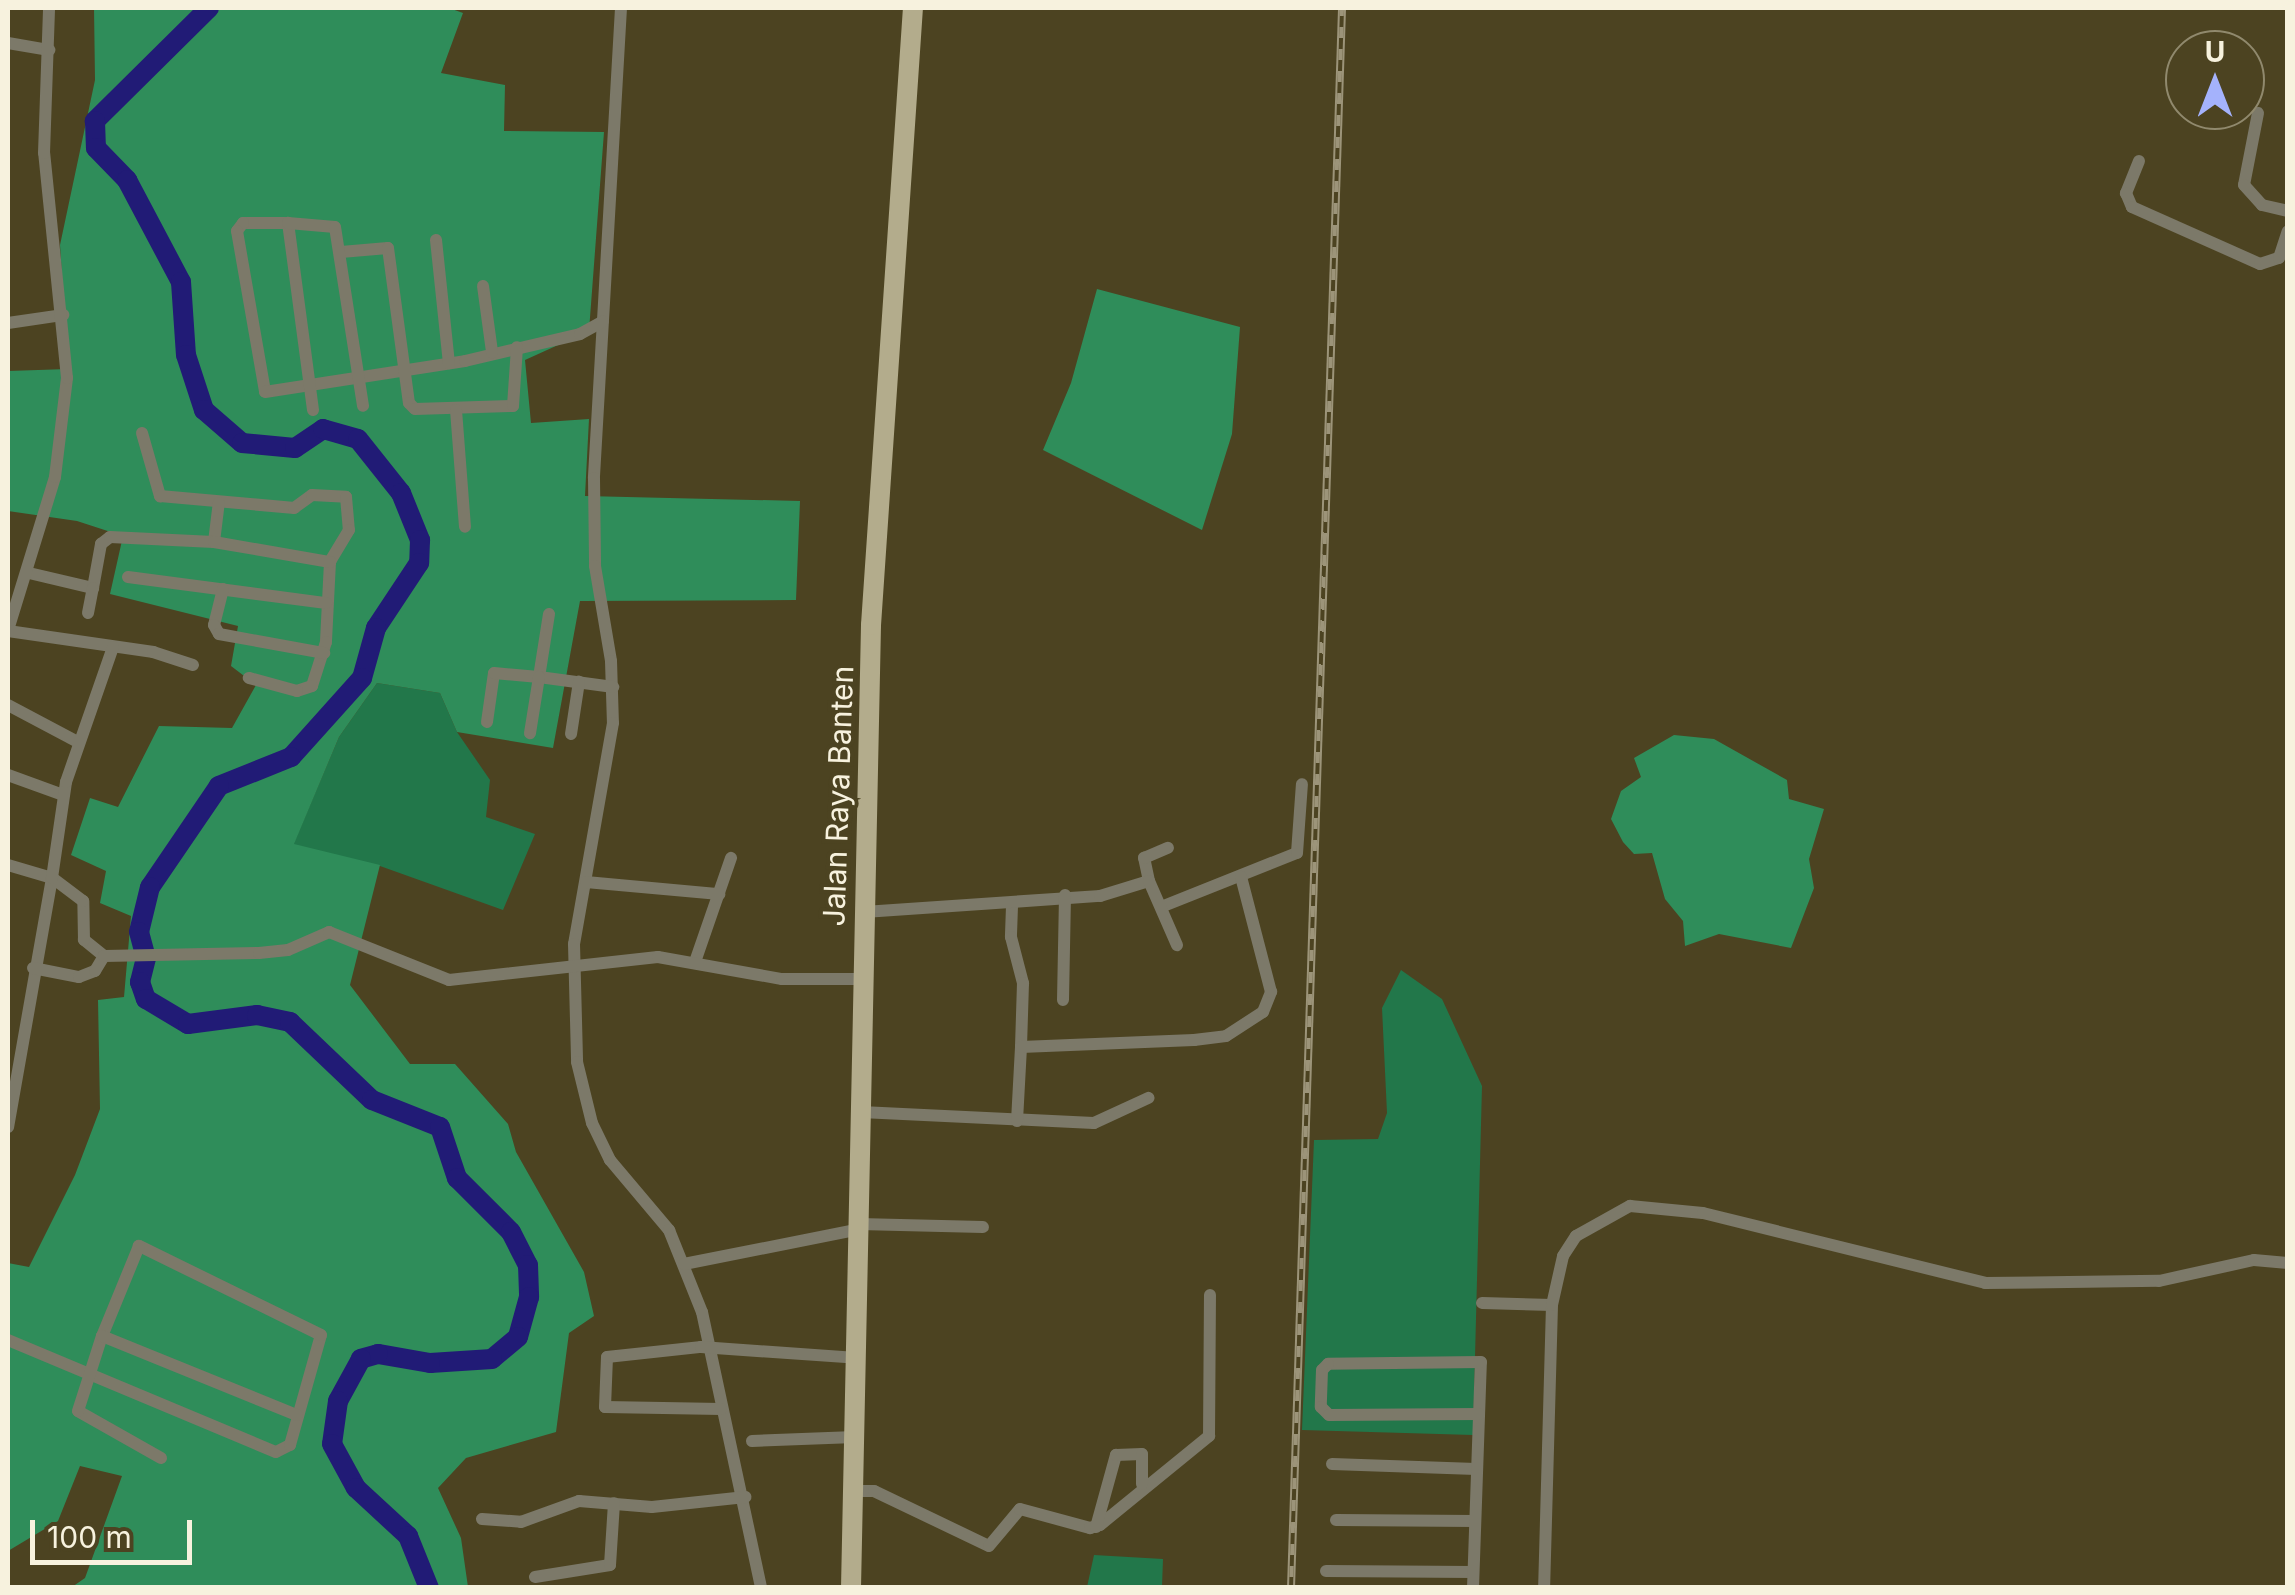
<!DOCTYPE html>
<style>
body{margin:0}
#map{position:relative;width:2295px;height:1595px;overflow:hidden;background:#4c4321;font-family:Inter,sans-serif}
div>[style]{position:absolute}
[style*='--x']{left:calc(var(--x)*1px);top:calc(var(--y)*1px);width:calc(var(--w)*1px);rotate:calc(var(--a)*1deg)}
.green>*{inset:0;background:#22774a}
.forest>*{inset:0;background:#2f8d5a}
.river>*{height:20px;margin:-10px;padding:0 10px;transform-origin:10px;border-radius:10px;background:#211b76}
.street>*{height:12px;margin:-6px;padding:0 6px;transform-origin:6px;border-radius:6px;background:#7c7969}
.primary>*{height:20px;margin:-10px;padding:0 10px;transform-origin:10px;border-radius:10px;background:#b3ac8c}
.rail>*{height:8px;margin-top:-4px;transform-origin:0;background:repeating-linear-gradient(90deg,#4c4321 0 11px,#9c9479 0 22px);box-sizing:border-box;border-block:2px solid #9c9479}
span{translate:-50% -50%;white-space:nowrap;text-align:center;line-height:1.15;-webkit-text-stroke:8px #4c4321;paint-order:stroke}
.street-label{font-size:30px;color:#f7f2de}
.frame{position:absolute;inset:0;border:10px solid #f7f2de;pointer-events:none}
.north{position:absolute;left:2165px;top:30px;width:100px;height:100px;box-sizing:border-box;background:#4c4321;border:2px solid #90896d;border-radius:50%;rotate:0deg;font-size:28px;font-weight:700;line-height:40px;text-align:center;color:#f7f2de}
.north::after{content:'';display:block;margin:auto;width:35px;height:45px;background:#a4b2fc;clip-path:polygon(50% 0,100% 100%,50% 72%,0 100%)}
.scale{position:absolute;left:30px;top:1520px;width:162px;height:45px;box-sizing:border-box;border:5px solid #f7f2de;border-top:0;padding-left:12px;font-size:30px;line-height:35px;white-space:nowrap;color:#f7f2de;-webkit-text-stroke:8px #4c4321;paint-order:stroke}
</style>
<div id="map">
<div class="green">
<i style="clip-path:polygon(377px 683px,440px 693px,457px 732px,490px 780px,486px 817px,535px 834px,503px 910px,380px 866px,293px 845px,339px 737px)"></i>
<i style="clip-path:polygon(1401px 970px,1442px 999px,1482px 1086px,1473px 1435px,1302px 1430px,1314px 1140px,1378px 1139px,1387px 1113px,1382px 1008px)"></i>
<i style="clip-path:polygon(1094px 1555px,1163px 1559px,1162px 1587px,1087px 1587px)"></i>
</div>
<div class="forest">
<i style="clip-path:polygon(94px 8px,449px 8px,463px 13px,441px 73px,505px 85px,504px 131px,604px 132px,589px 331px,525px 360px,531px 423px,589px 419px,585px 496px,800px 501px,796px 600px,580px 601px,553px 748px,457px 732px,440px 693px,377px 683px,339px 737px,294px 844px,380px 865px,350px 985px,410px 1064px,455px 1064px,508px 1124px,516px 1152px,584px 1272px,594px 1316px,569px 1333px,556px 1432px,466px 1458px,438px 1488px,461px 1538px,468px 1587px,72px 1587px,85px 1578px,122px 1476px,80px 1466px,58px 1521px,8px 1551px,8px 1263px,29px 1267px,75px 1175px,100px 1109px,98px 1000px,124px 997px,131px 916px,100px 903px,106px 871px,71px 855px,90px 798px,118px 807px,159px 726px,232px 728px,256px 685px,231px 666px,238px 626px,110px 594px,123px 536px,77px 521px,8px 511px,8px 371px,68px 369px,60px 245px,95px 80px)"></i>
<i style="clip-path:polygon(1097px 289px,1240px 327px,1232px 434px,1202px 530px,1043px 450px,1071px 383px)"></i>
<i style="clip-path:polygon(1674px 735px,1714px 739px,1787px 780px,1789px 799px,1824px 809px,1809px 859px,1814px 888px,1791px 948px,1719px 934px,1685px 946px,1683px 921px,1665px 899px,1652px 853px,1634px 854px,1623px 842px,1611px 819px,1621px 791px,1641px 777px,1634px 758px)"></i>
</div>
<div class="river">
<i style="--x:209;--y:8;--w:161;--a:135.3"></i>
<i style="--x:95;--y:121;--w:27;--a:88"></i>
<i style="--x:96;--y:148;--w:45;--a:45.9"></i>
<i style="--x:127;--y:180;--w:115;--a:62.1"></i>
<i style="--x:181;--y:282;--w:73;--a:86.1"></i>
<i style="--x:186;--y:355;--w:58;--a:71.9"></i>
<i style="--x:204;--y:410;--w:50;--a:41"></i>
<i style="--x:242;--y:443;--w:53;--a:5.4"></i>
<i style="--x:295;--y:448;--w:34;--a:-34"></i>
<i style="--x:323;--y:429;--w:36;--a:16"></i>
<i style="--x:358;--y:439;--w:69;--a:51.5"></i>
<i style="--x:401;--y:493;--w:51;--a:68"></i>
<i style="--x:420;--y:540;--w:23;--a:92"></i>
<i style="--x:419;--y:563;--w:78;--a:123.5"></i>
<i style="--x:376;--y:628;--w:52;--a:105.6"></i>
<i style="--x:362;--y:678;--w:106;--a:131.9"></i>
<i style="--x:291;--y:757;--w:78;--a:158.1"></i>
<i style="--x:219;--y:786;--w:122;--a:124.3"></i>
<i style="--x:150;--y:887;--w:46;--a:103.7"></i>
<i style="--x:139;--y:932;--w:27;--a:75"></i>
<i style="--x:146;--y:958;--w:25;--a:104"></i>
<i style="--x:140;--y:982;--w:18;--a:71"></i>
<i style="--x:146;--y:999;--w:49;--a:30.8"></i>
<i style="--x:188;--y:1024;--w:70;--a:-7.4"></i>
<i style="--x:257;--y:1015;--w:34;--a:12"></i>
<i style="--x:290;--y:1022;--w:113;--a:43.6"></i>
<i style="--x:372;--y:1100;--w:73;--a:21.7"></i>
<i style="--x:440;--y:1127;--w:54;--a:71.6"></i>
<i style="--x:457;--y:1178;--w:76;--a:45"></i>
<i style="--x:511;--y:1232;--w:37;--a:63"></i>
<i style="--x:528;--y:1265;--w:32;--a:88"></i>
<i style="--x:529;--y:1297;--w:41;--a:105.4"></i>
<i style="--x:518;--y:1337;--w:34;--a:140"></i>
<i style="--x:492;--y:1359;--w:62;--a:176.3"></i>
<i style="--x:430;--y:1363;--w:53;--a:-170.2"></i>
<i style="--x:378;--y:1354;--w:18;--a:164"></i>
<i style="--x:361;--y:1359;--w:48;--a:118.7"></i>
<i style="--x:338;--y:1401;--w:43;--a:97.9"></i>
<i style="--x:332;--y:1444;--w:50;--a:61.4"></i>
<i style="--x:356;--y:1488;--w:71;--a:42.7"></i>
<i style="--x:408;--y:1536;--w:56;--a:68"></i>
</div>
<div class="street">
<i style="--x:621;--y:8;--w:471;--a:93.3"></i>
<i style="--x:594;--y:478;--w:88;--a:89.3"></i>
<i style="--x:595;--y:566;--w:96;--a:80.4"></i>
<i style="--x:611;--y:661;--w:62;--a:88.2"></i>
<i style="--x:613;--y:723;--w:224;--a:100"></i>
<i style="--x:574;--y:944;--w:118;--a:88.5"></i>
<i style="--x:577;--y:1062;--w:63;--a:76.2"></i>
<i style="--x:592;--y:1123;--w:41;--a:64.1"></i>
<i style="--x:610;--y:1160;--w:92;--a:49.9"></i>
<i style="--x:669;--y:1230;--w:88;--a:68.1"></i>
<i style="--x:702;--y:1312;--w:282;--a:77.9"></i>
<i style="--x:8;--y:43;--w:42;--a:9.7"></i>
<i style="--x:2258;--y:113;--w:73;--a:101"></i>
<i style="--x:2244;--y:185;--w:27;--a:48"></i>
<i style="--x:2262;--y:205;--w:27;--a:13"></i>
<i style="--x:2139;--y:161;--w:35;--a:112"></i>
<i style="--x:2126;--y:193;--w:15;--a:67"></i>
<i style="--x:2132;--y:207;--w:140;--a:24"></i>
<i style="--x:2260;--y:264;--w:20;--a:-18"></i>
<i style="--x:2279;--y:258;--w:28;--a:-72"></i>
<i style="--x:288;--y:223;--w:45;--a:180"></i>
<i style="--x:243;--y:223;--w:10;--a:127"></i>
<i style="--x:237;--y:231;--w:163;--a:80.1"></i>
<i style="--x:265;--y:392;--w:202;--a:-8.8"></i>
<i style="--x:465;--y:361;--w:118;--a:-13.2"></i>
<i style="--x:580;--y:334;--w:26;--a:-29"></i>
<i style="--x:436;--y:240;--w:124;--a:84"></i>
<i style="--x:341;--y:252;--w:47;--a:-4.9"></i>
<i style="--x:388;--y:248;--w:156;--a:82.3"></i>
<i style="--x:409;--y:403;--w:8;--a:45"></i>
<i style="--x:415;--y:409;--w:98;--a:-1.8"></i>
<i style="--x:513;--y:406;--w:59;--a:-86.1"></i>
<i style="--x:483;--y:286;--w:67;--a:82.2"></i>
<i style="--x:8;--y:323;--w:56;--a:-8.3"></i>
<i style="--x:313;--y:410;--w:189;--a:-97.6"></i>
<i style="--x:288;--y:223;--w:47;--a:4.9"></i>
<i style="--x:335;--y:227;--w:181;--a:81.1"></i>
<i style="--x:456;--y:410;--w:117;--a:85.6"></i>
<i style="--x:142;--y:433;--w:66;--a:74.1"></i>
<i style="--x:160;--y:496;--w:135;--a:5.1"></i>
<i style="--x:294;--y:508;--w:22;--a:-36"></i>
<i style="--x:312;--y:495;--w:34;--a:3"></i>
<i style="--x:346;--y:497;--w:33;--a:85"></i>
<i style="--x:349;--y:530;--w:37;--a:121"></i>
<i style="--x:330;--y:562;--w:80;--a:92.9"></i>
<i style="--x:326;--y:642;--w:46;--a:107.7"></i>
<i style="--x:312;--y:686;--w:16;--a:162"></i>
<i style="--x:297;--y:691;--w:50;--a:-164.8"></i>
<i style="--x:214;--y:542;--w:39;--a:-83"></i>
<i style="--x:29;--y:573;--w:66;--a:13.2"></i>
<i style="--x:93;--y:588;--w:45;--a:-79.7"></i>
<i style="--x:101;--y:544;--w:11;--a:-38"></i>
<i style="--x:110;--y:537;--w:104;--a:2.8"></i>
<i style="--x:214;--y:542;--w:118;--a:9.8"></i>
<i style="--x:128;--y:577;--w:200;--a:7.5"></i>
<i style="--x:223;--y:589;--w:37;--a:104"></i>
<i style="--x:214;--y:625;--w:10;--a:61"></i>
<i style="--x:219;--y:634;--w:107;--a:10.3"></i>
<i style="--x:88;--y:613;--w:25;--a:-79"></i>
<i style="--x:549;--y:614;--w:64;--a:99"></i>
<i style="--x:539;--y:677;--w:75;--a:7.7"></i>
<i style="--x:8;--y:630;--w:160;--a:-72.9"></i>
<i style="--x:55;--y:477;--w:100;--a:-83.1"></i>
<i style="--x:67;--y:378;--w:226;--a:-95.8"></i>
<i style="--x:44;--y:153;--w:145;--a:-88"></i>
<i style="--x:8;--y:631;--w:147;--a:8.2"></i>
<i style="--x:153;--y:652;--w:42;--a:18"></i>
<i style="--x:8;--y:705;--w:79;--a:27.9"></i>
<i style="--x:487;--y:722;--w:49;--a:-81.9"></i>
<i style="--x:494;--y:673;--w:45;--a:5.1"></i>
<i style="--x:539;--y:677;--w:57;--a:99.1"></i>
<i style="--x:571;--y:734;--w:53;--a:-81.3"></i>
<i style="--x:8;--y:775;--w:59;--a:20"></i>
<i style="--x:8;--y:865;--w:46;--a:16.5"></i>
<i style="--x:52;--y:878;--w:253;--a:100"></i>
<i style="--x:1149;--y:881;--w:24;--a:-102"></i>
<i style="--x:1144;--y:858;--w:26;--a:-23"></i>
<i style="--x:586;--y:882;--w:134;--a:5.2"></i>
<i style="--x:1012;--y:906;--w:31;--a:92"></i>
<i style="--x:1011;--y:937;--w:48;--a:75.4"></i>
<i style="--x:1023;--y:983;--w:64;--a:91.8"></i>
<i style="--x:1161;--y:907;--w:146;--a:-21.7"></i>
<i style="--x:1297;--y:853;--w:69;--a:-85.9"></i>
<i style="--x:864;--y:912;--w:237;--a:-3.9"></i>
<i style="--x:1100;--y:896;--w:51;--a:-17"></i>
<i style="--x:1149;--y:881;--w:70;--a:66.4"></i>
<i style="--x:104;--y:956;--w:26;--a:-141"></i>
<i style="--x:84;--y:940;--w:39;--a:-91"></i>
<i style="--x:83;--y:901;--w:39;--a:-143"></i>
<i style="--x:52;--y:878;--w:97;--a:-81.7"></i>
<i style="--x:66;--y:782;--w:143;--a:-70.8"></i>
<i style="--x:696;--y:959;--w:107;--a:-70.9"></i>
<i style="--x:33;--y:968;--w:47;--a:11.1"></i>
<i style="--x:79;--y:977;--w:17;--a:-21"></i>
<i style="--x:95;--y:971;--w:17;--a:-59"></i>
<i style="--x:104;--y:956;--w:155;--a:-1.1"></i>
<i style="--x:259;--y:953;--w:29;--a:-6"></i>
<i style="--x:288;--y:950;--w:45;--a:-23.7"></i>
<i style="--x:329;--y:932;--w:129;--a:21.8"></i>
<i style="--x:449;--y:980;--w:210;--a:-6.3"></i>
<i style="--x:658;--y:957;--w:126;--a:10.1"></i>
<i style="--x:782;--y:979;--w:80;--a:0"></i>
<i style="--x:1063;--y:1000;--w:105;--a:-88.9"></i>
<i style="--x:861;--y:1112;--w:233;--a:2.7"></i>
<i style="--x:1094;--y:1123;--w:60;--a:-24.8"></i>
<i style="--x:1017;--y:1121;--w:74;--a:-86.9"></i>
<i style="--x:1021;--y:1047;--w:173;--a:-2.3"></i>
<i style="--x:1194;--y:1040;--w:32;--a:-7"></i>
<i style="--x:1226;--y:1036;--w:44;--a:-33"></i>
<i style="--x:1263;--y:1012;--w:22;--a:-68"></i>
<i style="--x:1271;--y:992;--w:119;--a:-104.6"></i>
<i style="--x:859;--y:1224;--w:124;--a:1.4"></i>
<i style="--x:684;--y:1264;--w:179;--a:-11.2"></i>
<i style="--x:1482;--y:1303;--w:70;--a:1.6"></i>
<i style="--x:1552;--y:1305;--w:283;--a:91.6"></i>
<i style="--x:1552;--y:1305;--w:50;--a:-77.3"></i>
<i style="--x:1563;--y:1256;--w:24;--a:-57"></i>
<i style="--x:1576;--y:1236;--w:62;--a:-29.1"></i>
<i style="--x:1630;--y:1206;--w:73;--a:5.5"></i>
<i style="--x:1703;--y:1213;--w:291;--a:13.9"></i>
<i style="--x:1985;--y:1283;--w:174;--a:-0.7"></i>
<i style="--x:2159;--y:1281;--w:97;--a:-12.5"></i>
<i style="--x:2254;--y:1260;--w:34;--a:5"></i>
<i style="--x:8;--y:1340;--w:290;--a:22.7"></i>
<i style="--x:276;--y:1452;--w:16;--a:-27"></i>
<i style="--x:290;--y:1445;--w:114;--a:-74.3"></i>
<i style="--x:321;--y:1335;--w:203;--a:-153.9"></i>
<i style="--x:139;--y:1246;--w:97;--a:112.3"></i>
<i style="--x:721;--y:1409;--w:116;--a:-179"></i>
<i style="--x:605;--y:1407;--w:50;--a:-87.7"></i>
<i style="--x:607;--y:1357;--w:95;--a:-6.1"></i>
<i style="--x:701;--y:1347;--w:156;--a:4"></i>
<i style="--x:752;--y:1441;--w:103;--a:-2.2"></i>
<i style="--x:161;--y:1458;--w:95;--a:-150.5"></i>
<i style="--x:78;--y:1411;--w:79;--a:-72.3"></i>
<i style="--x:102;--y:1336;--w:210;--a:22.1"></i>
<i style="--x:1332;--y:1464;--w:144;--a:2"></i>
<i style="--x:854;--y:1491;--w:20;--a:0"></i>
<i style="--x:874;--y:1491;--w:127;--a:25.6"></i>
<i style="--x:989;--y:1546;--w:48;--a:-50"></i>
<i style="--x:1020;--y:1509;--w:73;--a:15.2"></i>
<i style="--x:1090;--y:1528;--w:10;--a:-17"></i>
<i style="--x:1100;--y:1525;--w:141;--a:-39.2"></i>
<i style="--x:1209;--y:1436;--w:141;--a:-89.6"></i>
<i style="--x:482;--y:1519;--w:39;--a:4"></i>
<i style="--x:521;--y:1522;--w:62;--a:-19.9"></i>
<i style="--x:579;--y:1501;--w:73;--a:4.7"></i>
<i style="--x:652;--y:1507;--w:94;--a:-6.1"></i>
<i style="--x:1336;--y:1520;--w:139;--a:0.4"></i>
<i style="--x:1096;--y:1527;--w:75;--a:-74.5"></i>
<i style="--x:1116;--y:1455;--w:26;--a:-2"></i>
<i style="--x:1142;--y:1454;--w:30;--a:90"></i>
<i style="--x:1326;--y:1571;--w:147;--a:0.4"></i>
<i style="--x:535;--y:1577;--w:76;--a:-9.1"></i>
<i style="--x:610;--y:1565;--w:62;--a:-86.3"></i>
<i style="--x:1473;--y:1588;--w:226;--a:-88"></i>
<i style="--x:1481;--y:1362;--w:153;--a:179.3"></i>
<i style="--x:1328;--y:1364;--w:8;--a:135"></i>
<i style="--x:1322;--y:1370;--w:37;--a:92"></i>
<i style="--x:1321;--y:1407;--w:11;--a:45"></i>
<i style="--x:1329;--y:1415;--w:150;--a:-0.4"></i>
</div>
<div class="primary">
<i style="--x:851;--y:1588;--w:963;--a:-88.81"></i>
<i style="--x:871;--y:625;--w:618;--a:-86.11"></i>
</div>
<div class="rail">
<i style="--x:1291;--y:1588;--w:1581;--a:-88.15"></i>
</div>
<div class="street-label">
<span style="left:838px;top:796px;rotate:-88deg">Jalan Raya Banten</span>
</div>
<div class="frame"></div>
<div class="north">U</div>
<div class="scale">100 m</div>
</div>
